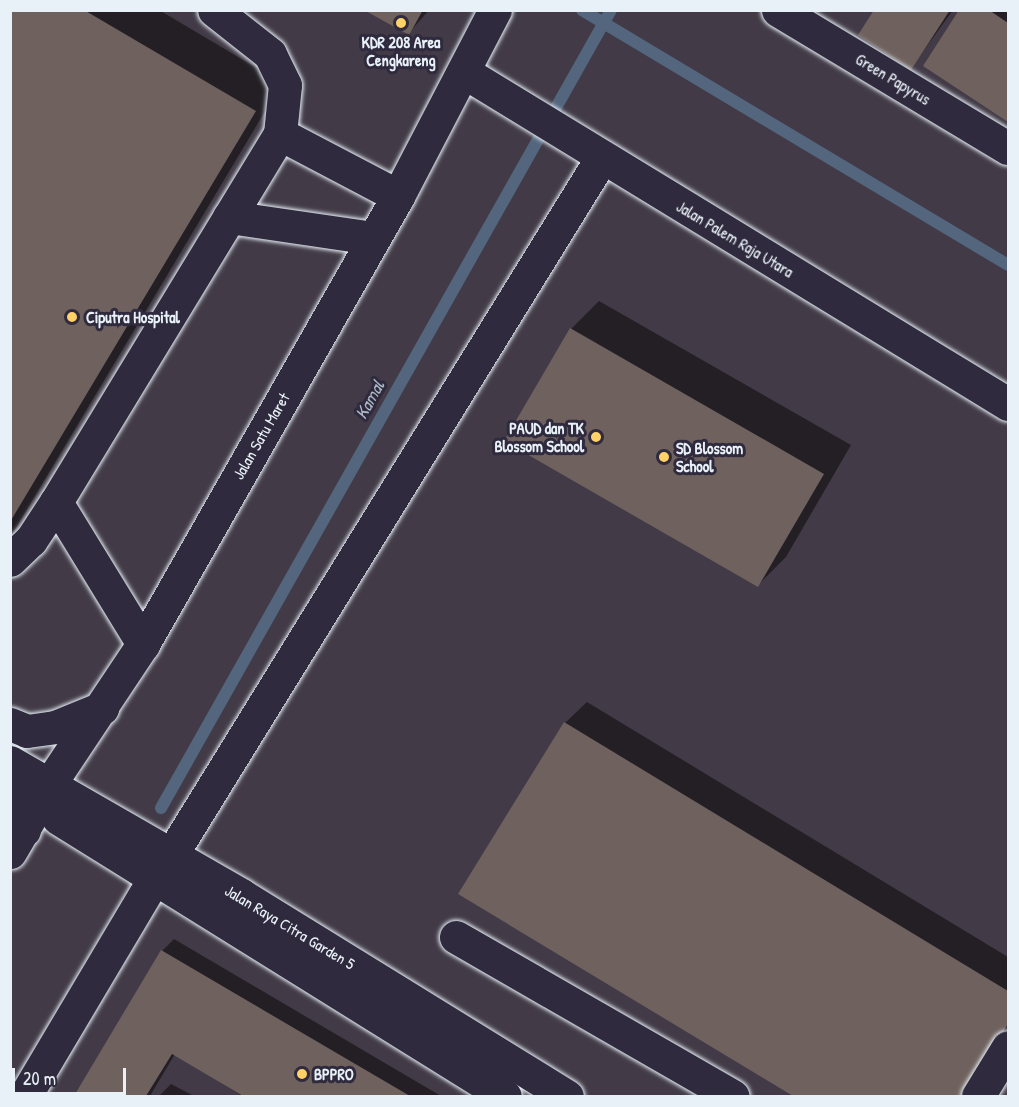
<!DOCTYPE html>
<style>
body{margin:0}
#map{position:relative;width:1019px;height:1107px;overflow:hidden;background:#423b47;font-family:"Patrick Hand",sans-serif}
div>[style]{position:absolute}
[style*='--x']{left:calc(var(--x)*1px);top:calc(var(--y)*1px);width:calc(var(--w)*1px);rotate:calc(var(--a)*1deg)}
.shadow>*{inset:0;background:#0007}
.stream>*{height:12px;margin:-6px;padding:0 6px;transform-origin:6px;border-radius:6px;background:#53667e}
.building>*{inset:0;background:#6f625e}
.roads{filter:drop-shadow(0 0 2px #e8f1f8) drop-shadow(0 0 2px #e8f1f8)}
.minor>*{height:33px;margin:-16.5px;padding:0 16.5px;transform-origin:16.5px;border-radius:16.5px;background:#2f2a3d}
.dots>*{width:16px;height:16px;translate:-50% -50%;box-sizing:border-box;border:3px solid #2f2a3d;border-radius:50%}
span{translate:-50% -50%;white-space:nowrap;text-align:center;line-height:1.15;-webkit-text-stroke:6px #2f2a3d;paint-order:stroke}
.poi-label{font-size:16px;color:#e8f1f8;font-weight:700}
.left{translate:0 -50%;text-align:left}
.right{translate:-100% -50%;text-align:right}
.street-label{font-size:16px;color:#e8f1f8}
.water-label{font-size:18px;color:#acb9c7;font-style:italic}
.frame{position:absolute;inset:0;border:12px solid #e8f1f8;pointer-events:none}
.scale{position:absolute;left:12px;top:1068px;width:114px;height:27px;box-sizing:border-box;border:3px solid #e8f1f8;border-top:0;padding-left:8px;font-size:18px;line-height:21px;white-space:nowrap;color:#e8f1f8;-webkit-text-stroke:4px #2f2a3d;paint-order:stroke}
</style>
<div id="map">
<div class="shadow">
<i style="clip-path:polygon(10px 10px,159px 10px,282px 83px,10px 538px)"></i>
<i style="clip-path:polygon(367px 10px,429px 10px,409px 33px)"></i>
<i style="clip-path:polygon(876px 10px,953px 10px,911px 68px)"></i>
<i style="clip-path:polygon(961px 10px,1008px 10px,1008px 121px,925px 65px)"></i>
<i style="clip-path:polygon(599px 301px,851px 445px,786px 557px,758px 585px,571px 329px)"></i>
<i style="clip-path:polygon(587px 702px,1008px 957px,1008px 1035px,971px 1096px,795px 1096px,460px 894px,565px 723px)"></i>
<i style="clip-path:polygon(174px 939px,441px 1096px,242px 1096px,175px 1054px,150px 1096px,75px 1096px,162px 951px)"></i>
<i style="clip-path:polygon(171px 1084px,194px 1096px,159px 1096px)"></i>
</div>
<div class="stream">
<i style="--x:582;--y:10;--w:496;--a:30.9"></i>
<i style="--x:161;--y:808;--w:916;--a:-60.58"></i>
</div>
<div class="building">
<i style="clip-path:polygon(10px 10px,84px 10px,256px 111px,10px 522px)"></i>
<i style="clip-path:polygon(364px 10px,423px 10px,409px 35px)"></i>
<i style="clip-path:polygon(874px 10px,950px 10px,911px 70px,858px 35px)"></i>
<i style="clip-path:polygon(959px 10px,989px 10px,1008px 23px,1008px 122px,923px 66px)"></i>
<i style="clip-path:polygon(570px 328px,824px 474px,758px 587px,504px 441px)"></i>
<i style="clip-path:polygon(564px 722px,1008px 991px,1008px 1024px,964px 1096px,793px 1096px,458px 894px)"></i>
<i style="clip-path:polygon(161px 950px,270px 1014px,410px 1096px,243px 1096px,172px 1054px,146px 1096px,74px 1096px)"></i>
</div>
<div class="roads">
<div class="minor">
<i style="--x:778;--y:10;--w:268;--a:31"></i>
<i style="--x:464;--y:72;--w:637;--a:31.4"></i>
<i style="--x:280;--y:134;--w:133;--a:27.7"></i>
<i style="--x:229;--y:217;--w:146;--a:8.3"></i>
<i style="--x:56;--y:502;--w:167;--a:58.5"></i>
<i style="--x:10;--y:560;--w:29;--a:-44"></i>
<i style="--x:31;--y:540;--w:45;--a:-56.7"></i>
<i style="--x:56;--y:502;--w:431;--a:-58.7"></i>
<i style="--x:280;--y:134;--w:49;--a:-84.2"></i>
<i style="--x:285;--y:85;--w:34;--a:-116"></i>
<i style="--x:270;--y:54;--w:71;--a:-141.8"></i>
<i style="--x:10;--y:724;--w:18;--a:22"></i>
<i style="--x:27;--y:731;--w:28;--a:-8"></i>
<i style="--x:55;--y:727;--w:51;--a:-22"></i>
<i style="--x:10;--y:762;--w:267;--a:29.9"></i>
<i style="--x:241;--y:895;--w:383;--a:31.7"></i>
<i style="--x:11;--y:787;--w:45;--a:73.2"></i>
<i style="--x:58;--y:818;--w:526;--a:31.88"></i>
<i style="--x:10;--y:852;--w:78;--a:-59.8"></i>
<i style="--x:49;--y:785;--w:169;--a:-56.3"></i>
<i style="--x:143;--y:644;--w:515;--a:-60.35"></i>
<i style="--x:398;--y:196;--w:210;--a:-62.5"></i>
<i style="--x:170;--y:857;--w:820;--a:-58.31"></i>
<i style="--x:456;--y:937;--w:319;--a:29.9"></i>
<i style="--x:25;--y:1096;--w:255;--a:-59.3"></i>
<i style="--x:978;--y:1096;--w:57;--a:-58.5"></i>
</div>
</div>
<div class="dots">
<i style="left:401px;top:23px;background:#ffd166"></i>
<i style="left:72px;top:317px;background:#ffd166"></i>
<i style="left:596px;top:437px;background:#ffd166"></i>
<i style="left:664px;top:457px;background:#ffd166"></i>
<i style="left:302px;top:1074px;background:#ffd166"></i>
</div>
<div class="poi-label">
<span style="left:401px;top:51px">KDR 208 Area<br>Cengkareng</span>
<span class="left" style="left:86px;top:317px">Ciputra Hospital</span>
<span class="right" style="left:584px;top:437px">PAUD dan TK<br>Blossom School</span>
<span class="left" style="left:676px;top:457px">SD Blossom<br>School</span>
<span class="left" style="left:314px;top:1074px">BPPRO</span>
</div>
<div class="street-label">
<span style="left:893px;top:79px;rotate:31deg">Green Papyrus</span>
<span style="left:735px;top:239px;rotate:31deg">Jalan Palem Raja Utara</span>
<span style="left:261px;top:436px;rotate:-60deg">Jalan Satu Maret</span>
<span style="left:290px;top:927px;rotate:31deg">Jalan Raya Citra Garden 5</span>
</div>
<div class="water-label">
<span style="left:370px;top:400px;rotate:-61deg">Kamal</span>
</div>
<div class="frame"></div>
<div class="scale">20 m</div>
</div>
